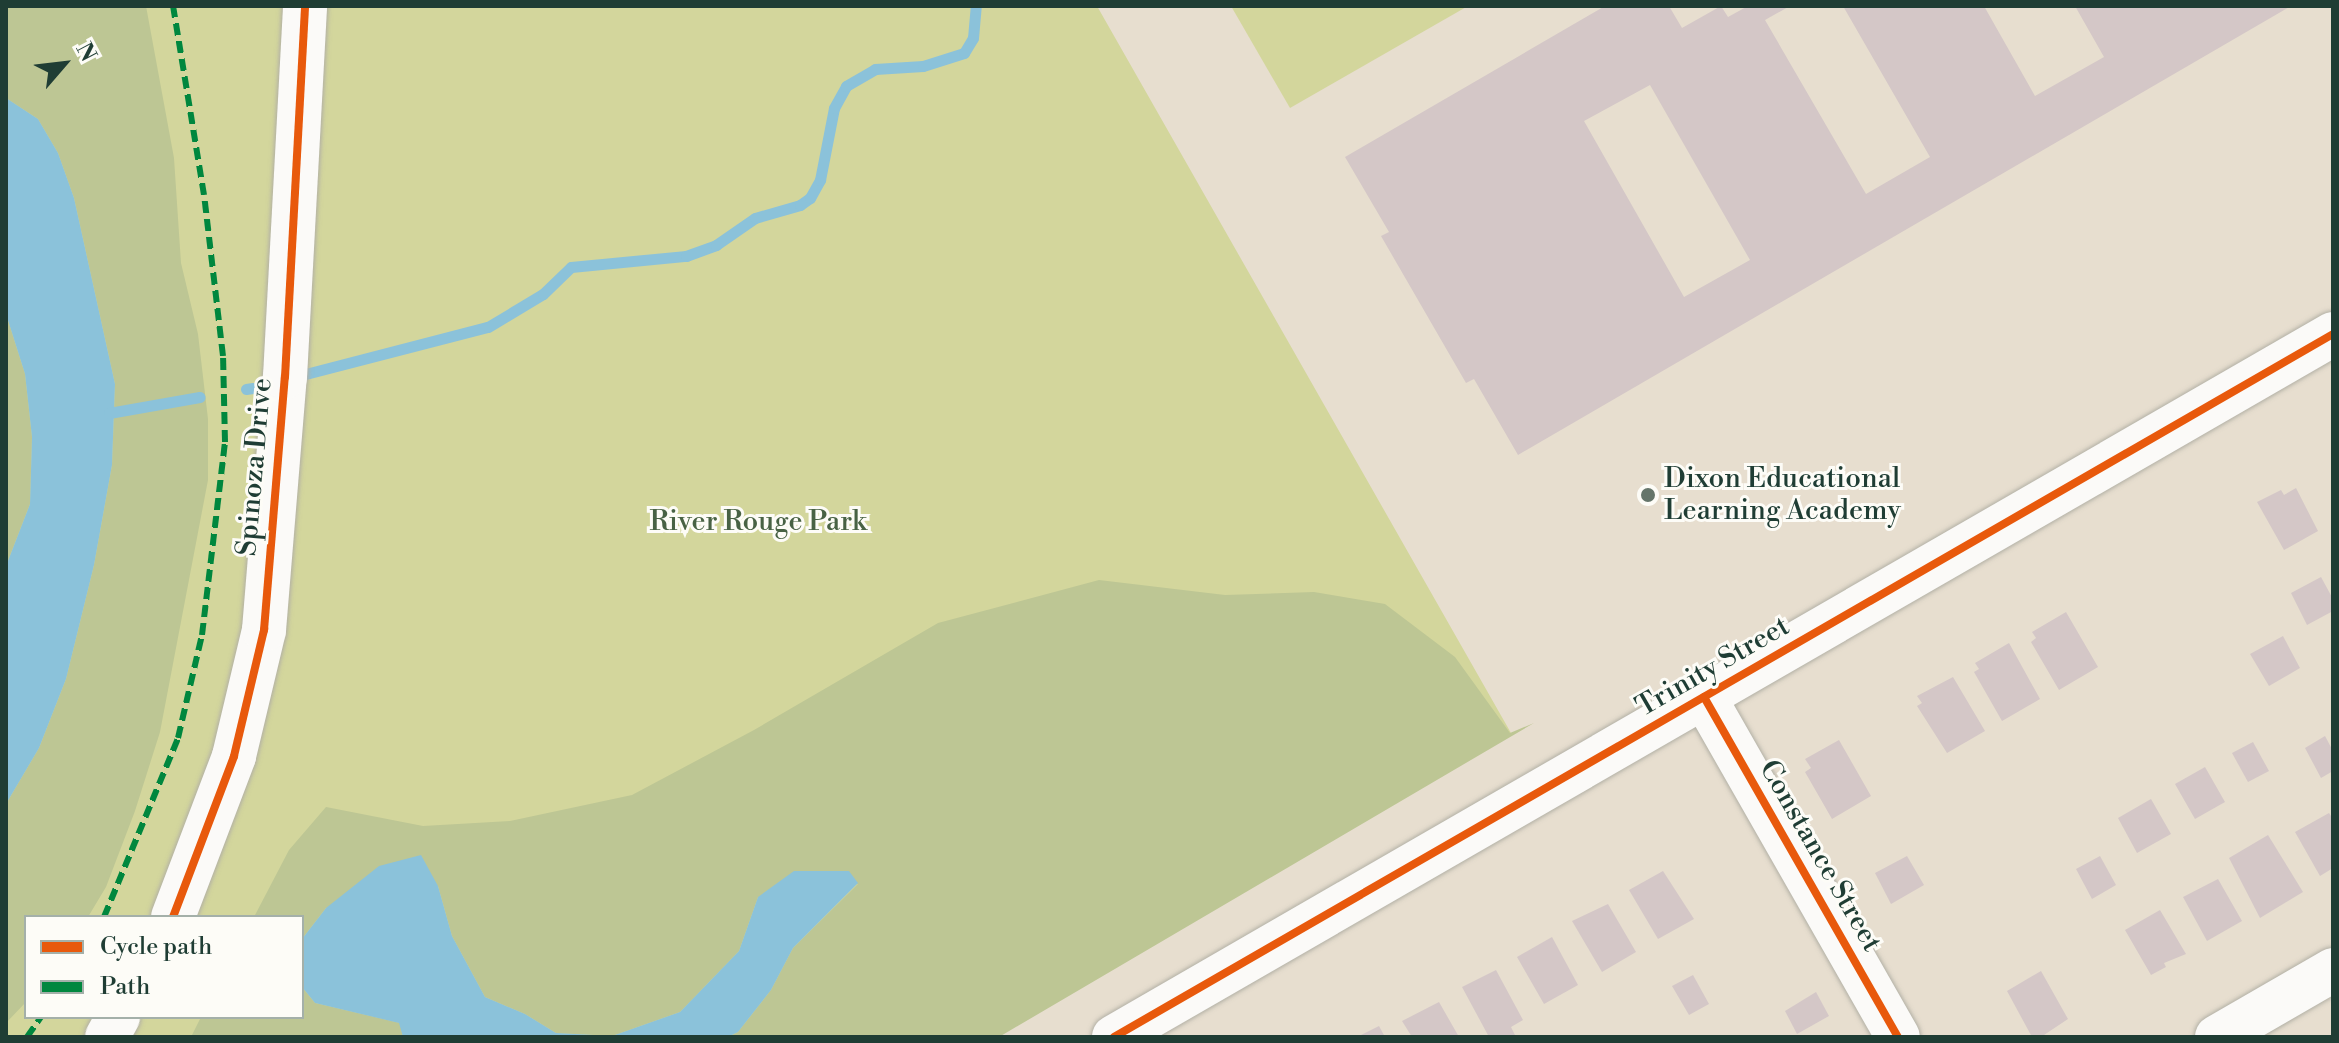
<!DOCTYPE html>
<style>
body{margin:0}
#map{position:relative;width:2339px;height:1043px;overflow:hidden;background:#e7decf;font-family:"Libre Bodoni",serif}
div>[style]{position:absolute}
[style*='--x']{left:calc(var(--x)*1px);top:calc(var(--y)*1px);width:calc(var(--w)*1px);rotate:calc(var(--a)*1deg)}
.green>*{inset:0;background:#d3d69c}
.forest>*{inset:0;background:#bdc694}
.water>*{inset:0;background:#8bc2da}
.stream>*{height:11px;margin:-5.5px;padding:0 5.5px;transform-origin:5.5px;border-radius:5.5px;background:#8bc2da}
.building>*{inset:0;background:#d4c7c7}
.roads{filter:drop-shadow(0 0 2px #b2b0a5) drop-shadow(0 0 2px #b2b0a5)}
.minor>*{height:44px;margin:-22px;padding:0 22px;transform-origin:22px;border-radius:22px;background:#fbfaf8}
.quiet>*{height:6px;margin-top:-3px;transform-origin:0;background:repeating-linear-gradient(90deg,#00873e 0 12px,transparent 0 18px)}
.cycleway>*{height:8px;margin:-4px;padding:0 4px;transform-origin:4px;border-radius:4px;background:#e8590c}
.dots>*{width:22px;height:22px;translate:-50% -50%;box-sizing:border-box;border:4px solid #fdfcf7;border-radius:50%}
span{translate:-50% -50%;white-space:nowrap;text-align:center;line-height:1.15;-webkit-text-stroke:6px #fdfcf7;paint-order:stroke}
.street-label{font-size:28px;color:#1f3d34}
.poi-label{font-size:28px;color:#1f3d34}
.left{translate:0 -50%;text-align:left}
.park-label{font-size:28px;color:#486244}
.frame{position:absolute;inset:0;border:8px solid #1f3d34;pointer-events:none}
.legend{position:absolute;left:24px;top:915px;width:280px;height:104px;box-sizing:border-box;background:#fdfcf7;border:2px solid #a4b0a9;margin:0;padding:10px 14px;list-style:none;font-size:24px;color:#1f3d34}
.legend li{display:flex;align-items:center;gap:16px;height:40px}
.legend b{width:40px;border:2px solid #a4b0a9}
.north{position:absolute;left:24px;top:24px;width:80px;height:80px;-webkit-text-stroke:6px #fdfcf7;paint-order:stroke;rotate:62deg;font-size:22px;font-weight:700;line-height:32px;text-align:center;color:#1f3d34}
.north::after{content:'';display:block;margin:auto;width:28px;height:36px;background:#1f3d34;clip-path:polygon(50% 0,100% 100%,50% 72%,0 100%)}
</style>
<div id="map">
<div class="green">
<i style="clip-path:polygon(evenodd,6px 6px,1097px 6px,1511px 733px,996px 1037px,6px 1037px,6px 6px,26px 917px,302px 917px,302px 1017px,26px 1017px,26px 917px)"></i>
<i style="clip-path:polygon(1231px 6px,1468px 6px,1290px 108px)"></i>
</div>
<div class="forest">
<i style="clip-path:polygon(6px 6px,146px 6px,174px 158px,181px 263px,198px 334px,208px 419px,208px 480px,160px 732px,135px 811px,106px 887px,88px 917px,26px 917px,26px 1002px,6px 1023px,6px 804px,39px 748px,66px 679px,94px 565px,112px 465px,115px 384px,74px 198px,58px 153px,38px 119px,6px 98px)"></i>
<i style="clip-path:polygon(6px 314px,25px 374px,32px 437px,30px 504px,6px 566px)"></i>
<i style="clip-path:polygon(1099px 580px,1225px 595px,1314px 592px,1385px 604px,1455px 657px,1510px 733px,1534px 723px,999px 1037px,728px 1037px,738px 1032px,771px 990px,793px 948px,858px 884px,758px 897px,739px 951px,680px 1012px,612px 1036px,556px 1033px,525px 1014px,485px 997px,452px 936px,438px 886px,326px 908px,302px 939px,302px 917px,254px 917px,289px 850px,326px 807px,423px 826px,510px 821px,632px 795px,754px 730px,938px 623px)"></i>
<i style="clip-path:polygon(302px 987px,315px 1003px,400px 1023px,403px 1037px,191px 1037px,201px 1017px,302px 1017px)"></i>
</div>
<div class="water">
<i style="clip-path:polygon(6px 98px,38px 119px,58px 153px,74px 198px,115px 384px,112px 465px,94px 565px,66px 679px,39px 748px,6px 804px,6px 566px,30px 504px,32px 437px,25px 374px,6px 314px)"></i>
<i style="clip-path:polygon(421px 855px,438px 886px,452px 936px,485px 997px,525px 1014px,556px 1033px,612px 1036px,680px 1012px,739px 951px,758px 897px,794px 871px,849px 871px,858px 883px,793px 948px,771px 990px,738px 1032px,728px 1037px,403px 1037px,399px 1023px,315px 1003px,302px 987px,302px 939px,326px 908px,379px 866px)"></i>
</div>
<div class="stream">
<i style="--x:294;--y:377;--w:200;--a:-14.5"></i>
<i style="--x:488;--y:327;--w:64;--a:-31"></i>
<i style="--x:543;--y:294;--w:39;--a:-44"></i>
<i style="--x:571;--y:267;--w:116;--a:-5.5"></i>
<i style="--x:686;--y:256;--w:32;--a:-20"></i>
<i style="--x:716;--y:245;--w:47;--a:-34.7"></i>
<i style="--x:755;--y:218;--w:47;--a:-16.1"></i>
<i style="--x:800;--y:205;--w:12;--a:-35"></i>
<i style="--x:810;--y:198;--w:21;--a:-61"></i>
<i style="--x:820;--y:180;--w:73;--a:-79"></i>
<i style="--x:834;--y:108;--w:25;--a:-61"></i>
<i style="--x:846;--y:86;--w:34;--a:-30"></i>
<i style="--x:875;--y:69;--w:48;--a:-3.6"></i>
<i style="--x:923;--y:66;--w:43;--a:-17.6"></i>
<i style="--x:964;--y:53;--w:17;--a:-59"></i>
<i style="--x:973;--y:38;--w:32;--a:-85"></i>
<i style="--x:246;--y:389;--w:7;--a:-8"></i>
<i style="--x:109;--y:413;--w:92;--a:-10"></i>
</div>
<div class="building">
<i style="clip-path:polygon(evenodd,1605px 6px,1669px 6px,1682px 28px,1721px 6px,1728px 17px,1748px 6px,1790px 6px,1765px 20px,1866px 194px,1930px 157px,1843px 6px,1984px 6px,2035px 96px,2104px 57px,2075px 6px,2291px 6px,1518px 455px,1474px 379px,1466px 383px,1381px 236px,1389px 232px,1345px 157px,1605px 6px,1650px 85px,1750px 260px,1684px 297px,1584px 121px,1650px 85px)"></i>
<i style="clip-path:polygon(2296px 488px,2318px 531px,2284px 550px,2257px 502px,2281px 490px,2284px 495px)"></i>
<i style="clip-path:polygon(2321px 577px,2333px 599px,2333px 611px,2307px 625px,2291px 593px)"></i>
<i style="clip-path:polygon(2066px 612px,2098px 667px,2059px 690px,2031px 642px,2036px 638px,2032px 632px)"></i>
<i style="clip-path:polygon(2283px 636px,2300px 668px,2269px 686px,2250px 654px)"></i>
<i style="clip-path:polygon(2009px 643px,2040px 699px,2002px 721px,1974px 672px,1979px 669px,1975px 663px)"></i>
<i style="clip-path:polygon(1953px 677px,1985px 731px,1947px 753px,1917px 706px,1922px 703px,1917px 696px)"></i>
<i style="clip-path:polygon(2325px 736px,2333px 751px,2333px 771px,2321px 778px,2305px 748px)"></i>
<i style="clip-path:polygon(1839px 740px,1871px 796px,1832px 819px,1805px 772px,1811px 768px,1805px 759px)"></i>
<i style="clip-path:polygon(2253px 742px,2269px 771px,2248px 782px,2232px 753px)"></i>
<i style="clip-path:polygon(2205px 767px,2225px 802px,2195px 819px,2175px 784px)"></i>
<i style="clip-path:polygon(2151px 799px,2171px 834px,2137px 853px,2118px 818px)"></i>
<i style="clip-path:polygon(2329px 813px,2333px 819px,2333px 868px,2320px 876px,2295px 832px)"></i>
<i style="clip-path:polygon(2268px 835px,2303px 892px,2260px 918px,2229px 858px)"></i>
<i style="clip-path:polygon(1907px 856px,1924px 885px,1891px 904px,1875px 873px)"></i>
<i style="clip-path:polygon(2100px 856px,2116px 885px,2092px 899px,2076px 869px)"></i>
<i style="clip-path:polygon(1663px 871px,1694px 919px,1658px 939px,1629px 890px)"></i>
<i style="clip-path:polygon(2218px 879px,2242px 921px,2207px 941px,2183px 897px)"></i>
<i style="clip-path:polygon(1608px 904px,1636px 952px,1602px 972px,1572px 921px)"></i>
<i style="clip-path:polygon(2160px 910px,2186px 954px,2164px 963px,2166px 967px,2151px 975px,2125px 930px)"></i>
<i style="clip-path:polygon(1552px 937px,1578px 985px,1544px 1004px,1517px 957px)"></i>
<i style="clip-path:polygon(1496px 970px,1523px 1020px,1511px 1027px,1516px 1037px,1489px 1037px,1462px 987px)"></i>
<i style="clip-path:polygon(2041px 971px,2068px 1019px,2041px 1037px,2032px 1037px,2007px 991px)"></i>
<i style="clip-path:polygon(1693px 975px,1709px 1004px,1689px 1015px,1672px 986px)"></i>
<i style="clip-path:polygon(1816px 992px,1829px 1016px,1797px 1034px,1785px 1011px)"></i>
<i style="clip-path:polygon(1439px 1002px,1459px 1037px,1412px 1037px,1402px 1021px)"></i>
<i style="clip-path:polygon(1379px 1026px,1385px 1037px,1357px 1037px)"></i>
</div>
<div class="roads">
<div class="minor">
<i style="--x:1704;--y:697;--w:391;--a:60.3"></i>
<i style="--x:173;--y:917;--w:172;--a:-69.2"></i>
<i style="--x:234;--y:756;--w:130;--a:-76.6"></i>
<i style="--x:264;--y:630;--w:254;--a:-85.3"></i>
<i style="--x:285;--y:377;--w:372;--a:-86.9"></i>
<i style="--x:107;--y:1037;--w:23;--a:-61"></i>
<i style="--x:1114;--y:1037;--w:1407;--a:-29.97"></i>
<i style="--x:2217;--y:1037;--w:134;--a:-30"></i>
</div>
</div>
<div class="quiet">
<i style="--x:104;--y:917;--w:194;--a:-67.5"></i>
<i style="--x:178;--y:738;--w:106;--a:-76.9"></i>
<i style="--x:202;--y:635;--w:194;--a:-83.2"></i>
<i style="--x:225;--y:442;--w:86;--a:-91.3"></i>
<i style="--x:223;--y:356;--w:162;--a:-96.7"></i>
<i style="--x:204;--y:195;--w:192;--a:-99.3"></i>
<i style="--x:27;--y:1037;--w:24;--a:-55"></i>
</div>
<div class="cycleway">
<i style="--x:1704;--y:697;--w:391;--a:60.3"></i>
<i style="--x:173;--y:917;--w:172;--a:-69.2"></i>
<i style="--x:234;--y:756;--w:130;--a:-76.6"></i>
<i style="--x:264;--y:630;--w:254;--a:-85.3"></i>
<i style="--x:285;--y:377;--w:372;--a:-86.9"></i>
<i style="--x:1114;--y:1037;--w:1407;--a:-29.97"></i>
</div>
<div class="dots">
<i style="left:1648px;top:495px;background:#65756a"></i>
</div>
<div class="street-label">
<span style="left:255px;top:467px;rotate:-85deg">Spinoza Drive</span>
<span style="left:1713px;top:667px;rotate:-30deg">Trinity Street</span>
<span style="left:1820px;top:856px;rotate:60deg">Constance Street</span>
</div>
<div class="poi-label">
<span class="left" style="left:1664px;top:495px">Dixon Educational<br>Learning Academy</span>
</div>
<div class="park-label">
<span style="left:758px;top:522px">River Rouge Park</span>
</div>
<div class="frame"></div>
<ul class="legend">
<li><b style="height:10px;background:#e8590c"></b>Cycle path</li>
<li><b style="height:10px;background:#00873e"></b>Path</li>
</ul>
<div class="north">N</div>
</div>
